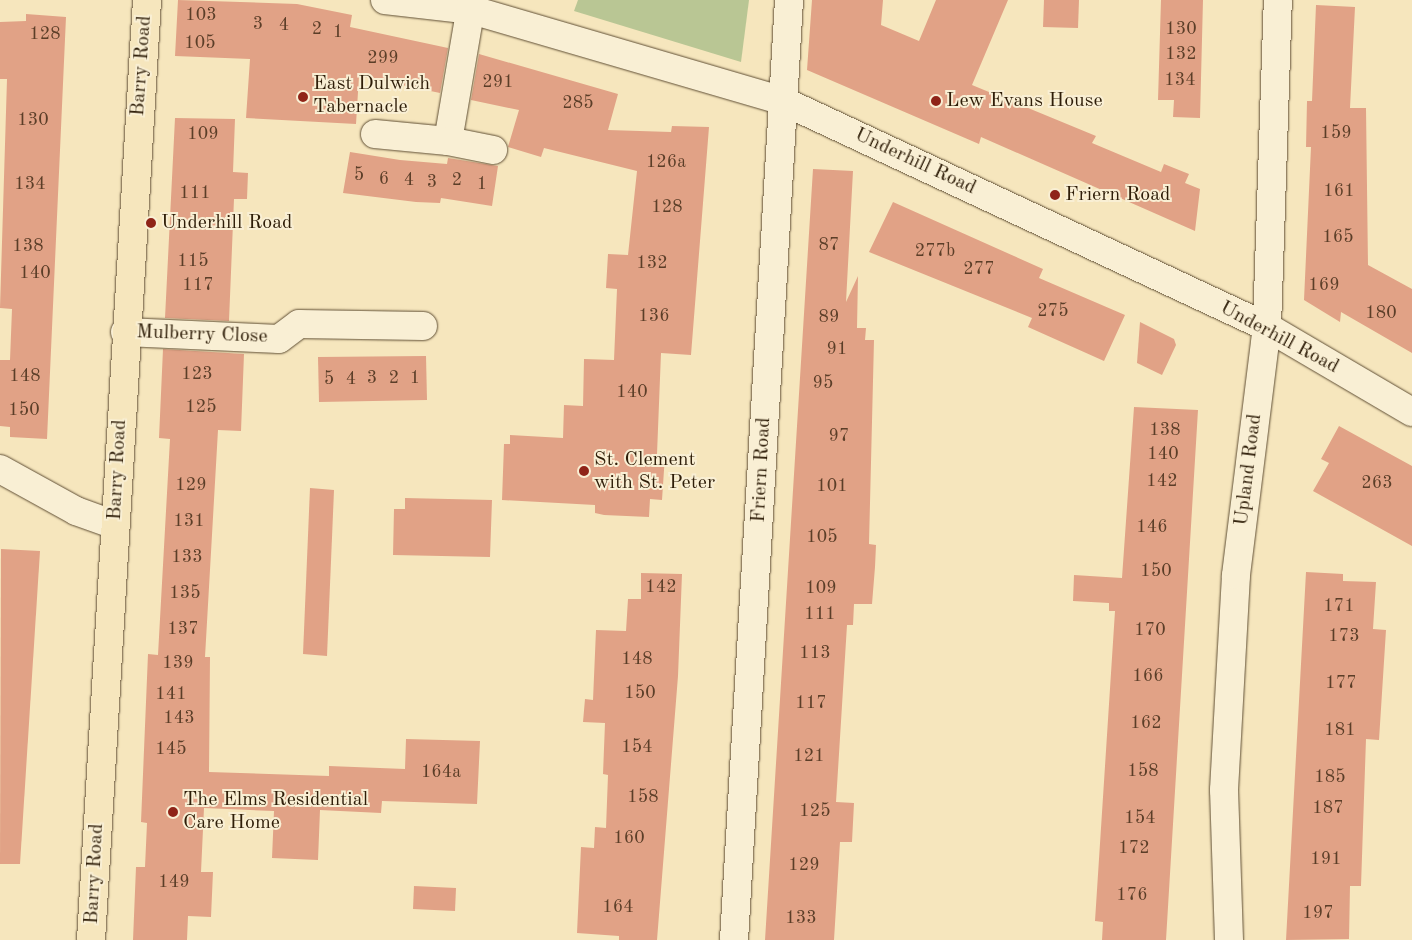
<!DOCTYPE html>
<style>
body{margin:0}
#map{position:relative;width:1412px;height:940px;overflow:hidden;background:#f6e6bd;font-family:"Old Standard TT",serif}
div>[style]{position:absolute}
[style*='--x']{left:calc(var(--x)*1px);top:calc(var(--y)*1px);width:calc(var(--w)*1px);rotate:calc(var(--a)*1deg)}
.green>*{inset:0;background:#b9c694}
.building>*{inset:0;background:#e1a286}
.roads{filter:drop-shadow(0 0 1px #604f35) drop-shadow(0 0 1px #604f35)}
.minor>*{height:28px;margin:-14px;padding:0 14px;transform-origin:14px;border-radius:14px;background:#f9efd4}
.major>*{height:28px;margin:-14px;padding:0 14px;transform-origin:14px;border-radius:14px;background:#f6e6bd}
.dots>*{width:14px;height:14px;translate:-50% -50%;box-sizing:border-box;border:2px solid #f9efd4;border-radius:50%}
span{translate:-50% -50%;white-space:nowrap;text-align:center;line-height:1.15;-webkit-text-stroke:4px #f9efd4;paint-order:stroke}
.number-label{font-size:18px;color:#5b3e28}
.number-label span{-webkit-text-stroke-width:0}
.street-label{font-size:20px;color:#2e1d08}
.poi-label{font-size:20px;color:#2e1d08}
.left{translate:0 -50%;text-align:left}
</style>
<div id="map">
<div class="green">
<i style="clip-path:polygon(578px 0,749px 0,741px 62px,574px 11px)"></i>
</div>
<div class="building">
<i style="clip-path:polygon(178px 0,297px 4px,352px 15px,350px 27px,448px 48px,440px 93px,359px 76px,356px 124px,246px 118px,250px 59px,175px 56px)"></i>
<i style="clip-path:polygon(812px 0,883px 0,881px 25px,919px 41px,936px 0,1008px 0,972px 85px,1096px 136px,1092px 143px,1161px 172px,1164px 164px,1189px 174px,1185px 183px,1200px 189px,1195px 231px,981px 137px,979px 144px,807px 70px)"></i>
<i style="clip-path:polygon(1044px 0,1079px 0,1078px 28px,1043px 27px)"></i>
<i style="clip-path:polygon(1161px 0,1203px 0,1200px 118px,1173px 117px,1174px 100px,1158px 100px)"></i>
<i style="clip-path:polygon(1316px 5px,1355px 7px,1350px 108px,1366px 108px,1368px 265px,1412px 289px,1412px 353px,1341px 312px,1340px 322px,1304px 300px,1311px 147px,1306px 147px,1307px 101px,1312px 101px)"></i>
<i style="clip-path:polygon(26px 14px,66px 17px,47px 439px,10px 437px,10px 427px,0 426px,0 360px,10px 360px,12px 309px,0 308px,7px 79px,0 79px,0 22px,26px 21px)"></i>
<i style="clip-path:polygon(479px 54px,618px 94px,608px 130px,671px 132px,672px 126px,709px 127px,691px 355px,661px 353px,657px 454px,665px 455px,662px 500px,650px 499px,649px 517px,604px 515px,595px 513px,595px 505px,502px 500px,504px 444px,510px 444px,510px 435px,563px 438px,564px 405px,583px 406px,584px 359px,614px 360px,617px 289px,606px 288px,608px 254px,628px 255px,637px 171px,544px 148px,541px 157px,508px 147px,519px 110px,471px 100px)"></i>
<i style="clip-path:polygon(175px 118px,235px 119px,233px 172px,248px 173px,247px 199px,234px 199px,229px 321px,165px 318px)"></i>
<i style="clip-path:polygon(350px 152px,400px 160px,447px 164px,448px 158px,498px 166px,492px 206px,441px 198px,440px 203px,416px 202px,343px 193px)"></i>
<i style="clip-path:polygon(813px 169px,853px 171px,846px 302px,858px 276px,857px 328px,866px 328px,865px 340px,874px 340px,869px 544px,876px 545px,875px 567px,872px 604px,854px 604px,853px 625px,847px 625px,836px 802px,854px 803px,852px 842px,840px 842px,834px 940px,765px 940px)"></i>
<i style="clip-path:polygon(893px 202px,1043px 269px,1039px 278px,1125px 315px,1104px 361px,1028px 327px,1032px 318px,869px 252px)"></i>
<i style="clip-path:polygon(1140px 322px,1174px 339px,1176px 345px,1162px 375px,1137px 363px)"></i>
<i style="clip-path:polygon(163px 349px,244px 354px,241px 431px,218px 430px,205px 657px,210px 657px,209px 772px,329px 776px,329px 766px,405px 769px,406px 739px,480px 741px,477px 804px,382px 801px,381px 813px,320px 810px,318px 860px,272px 858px,274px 811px,204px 808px,201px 872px,213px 872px,211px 917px,188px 916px,187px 940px,133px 940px,136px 867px,145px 867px,147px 823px,141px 822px,148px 654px,158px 655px,170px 439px,159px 438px)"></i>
<i style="clip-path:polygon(426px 356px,427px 400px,319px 402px,318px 357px)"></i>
<i style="clip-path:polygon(1134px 407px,1198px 410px,1166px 940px,1102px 940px,1103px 922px,1095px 921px,1115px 611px,1109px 611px,1109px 603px,1073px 601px,1074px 575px,1122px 578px)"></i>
<i style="clip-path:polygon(1339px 426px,1412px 466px,1412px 546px,1313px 491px,1329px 463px,1321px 459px)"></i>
<i style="clip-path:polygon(310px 488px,334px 490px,327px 656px,303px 654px)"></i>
<i style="clip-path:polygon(405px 498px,492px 500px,490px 557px,393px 555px,394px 509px,405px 509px)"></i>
<i style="clip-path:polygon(1px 549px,40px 551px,20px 864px,0 864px)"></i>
<i style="clip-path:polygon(1306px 572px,1343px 574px,1343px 581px,1376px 582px,1373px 629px,1386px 630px,1379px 740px,1366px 739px,1361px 886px,1350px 886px,1349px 939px,1286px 940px)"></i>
<i style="clip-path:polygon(641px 573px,682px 574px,678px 676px,657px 940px,619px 940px,619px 936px,577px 933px,581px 847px,594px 848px,595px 827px,606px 828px,608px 775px,603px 774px,605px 723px,583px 722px,585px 699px,593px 700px,596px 630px,626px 631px,628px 599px,641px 599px)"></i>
<i style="clip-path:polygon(414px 886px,456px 888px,455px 911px,413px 909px)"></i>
</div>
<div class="roads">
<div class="minor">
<i style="--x:385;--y:0;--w:88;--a:6.6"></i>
<i style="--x:472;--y:10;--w:324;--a:16.3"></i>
<i style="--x:783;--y:101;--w:534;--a:25.03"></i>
<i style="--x:1267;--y:327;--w:168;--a:30.4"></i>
<i style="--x:375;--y:134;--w:73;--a:5.5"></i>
<i style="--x:448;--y:141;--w:143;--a:-80.3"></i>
<i style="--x:448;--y:141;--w:46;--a:11.3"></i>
<i style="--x:125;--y:332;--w:154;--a:2.6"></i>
<i style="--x:279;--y:339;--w:25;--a:-37"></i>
<i style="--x:299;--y:324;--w:124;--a:0.9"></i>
<i style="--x:0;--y:469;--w:87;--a:28.9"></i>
<i style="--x:76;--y:511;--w:41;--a:19.7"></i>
<i style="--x:734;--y:940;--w:942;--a:-86.65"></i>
<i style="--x:1229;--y:940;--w:150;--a:-91.9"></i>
<i style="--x:1224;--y:790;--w:215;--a:-86.8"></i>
<i style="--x:1236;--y:575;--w:250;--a:-82.9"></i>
<i style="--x:1267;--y:327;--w:327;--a:-88.1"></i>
</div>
<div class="major">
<i style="--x:91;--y:940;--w:942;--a:-86.59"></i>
</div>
</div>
<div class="dots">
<i style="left:303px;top:97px;background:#8f2418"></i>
<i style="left:936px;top:101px;background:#8f2418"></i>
<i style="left:1055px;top:195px;background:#8f2418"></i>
<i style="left:151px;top:223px;background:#8f2418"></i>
<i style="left:584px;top:471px;background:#8f2418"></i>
<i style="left:173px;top:812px;background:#8f2418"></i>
</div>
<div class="number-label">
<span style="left:201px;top:15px">103</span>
<span style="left:258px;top:24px">3</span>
<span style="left:284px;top:25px">4</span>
<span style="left:317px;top:29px">2</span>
<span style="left:1181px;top:29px">130</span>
<span style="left:338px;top:32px">1</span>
<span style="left:45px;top:34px">128</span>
<span style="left:200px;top:43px">105</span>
<span style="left:1181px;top:54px">132</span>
<span style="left:383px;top:58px">299</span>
<span style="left:1180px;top:80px">134</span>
<span style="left:498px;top:82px">291</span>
<span style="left:578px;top:103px">285</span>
<span style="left:33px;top:120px">130</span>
<span style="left:1336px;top:133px">159</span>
<span style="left:203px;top:134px">109</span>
<span style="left:666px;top:162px">126a</span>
<span style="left:359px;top:175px">5</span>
<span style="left:384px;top:179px">6</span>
<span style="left:409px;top:180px">4</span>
<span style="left:457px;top:180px">2</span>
<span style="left:432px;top:182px">3</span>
<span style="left:30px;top:184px">134</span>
<span style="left:482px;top:184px">1</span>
<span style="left:1339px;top:191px">161</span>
<span style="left:195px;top:193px">111</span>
<span style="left:667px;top:207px">128</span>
<span style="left:1338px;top:237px">165</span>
<span style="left:829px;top:245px">87</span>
<span style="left:28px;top:246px">138</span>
<span style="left:935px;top:251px">277b</span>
<span style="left:193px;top:261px">115</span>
<span style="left:652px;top:263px">132</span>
<span style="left:979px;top:269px">277</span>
<span style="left:35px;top:273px">140</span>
<span style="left:198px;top:285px">117</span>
<span style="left:1324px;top:285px">169</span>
<span style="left:1053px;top:311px">275</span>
<span style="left:1381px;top:313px">180</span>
<span style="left:654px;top:316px">136</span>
<span style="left:829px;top:317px">89</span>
<span style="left:837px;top:349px">91</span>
<span style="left:197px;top:374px">123</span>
<span style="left:25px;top:376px">148</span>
<span style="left:372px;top:378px">3</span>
<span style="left:394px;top:378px">2</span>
<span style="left:415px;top:378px">1</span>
<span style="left:329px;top:379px">5</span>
<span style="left:351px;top:379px">4</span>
<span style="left:823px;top:383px">95</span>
<span style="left:632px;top:392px">140</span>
<span style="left:201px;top:407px">125</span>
<span style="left:24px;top:410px">150</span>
<span style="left:1165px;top:430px">138</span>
<span style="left:839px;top:436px">97</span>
<span style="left:1163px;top:454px">140</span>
<span style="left:1162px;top:481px">142</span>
<span style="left:1377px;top:483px">263</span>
<span style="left:191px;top:485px">129</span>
<span style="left:832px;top:486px">101</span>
<span style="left:189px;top:521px">131</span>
<span style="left:1152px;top:527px">146</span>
<span style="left:822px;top:537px">105</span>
<span style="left:187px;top:557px">133</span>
<span style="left:1156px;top:571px">150</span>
<span style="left:661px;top:587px">142</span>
<span style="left:821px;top:588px">109</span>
<span style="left:185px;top:593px">135</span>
<span style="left:1339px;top:606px">171</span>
<span style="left:820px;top:614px">111</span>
<span style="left:183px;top:629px">137</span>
<span style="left:1150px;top:630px">170</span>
<span style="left:1344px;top:636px">173</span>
<span style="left:815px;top:653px">113</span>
<span style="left:637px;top:659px">148</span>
<span style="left:178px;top:663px">139</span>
<span style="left:1148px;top:676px">166</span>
<span style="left:1341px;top:683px">177</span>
<span style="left:640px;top:693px">150</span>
<span style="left:171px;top:694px">141</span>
<span style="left:811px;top:703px">117</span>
<span style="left:179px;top:718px">143</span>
<span style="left:1146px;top:723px">162</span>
<span style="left:1340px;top:730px">181</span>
<span style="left:637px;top:747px">154</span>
<span style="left:171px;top:749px">145</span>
<span style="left:809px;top:756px">121</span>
<span style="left:1143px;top:771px">158</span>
<span style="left:441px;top:772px">164a</span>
<span style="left:1330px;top:777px">185</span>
<span style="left:643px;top:797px">158</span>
<span style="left:1328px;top:808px">187</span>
<span style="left:815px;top:811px">125</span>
<span style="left:1140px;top:818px">154</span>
<span style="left:629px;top:838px">160</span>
<span style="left:1134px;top:848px">172</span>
<span style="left:1326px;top:859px">191</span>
<span style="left:804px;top:865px">129</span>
<span style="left:174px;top:882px">149</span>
<span style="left:1132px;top:895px">176</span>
<span style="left:618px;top:907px">164</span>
<span style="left:1318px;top:913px">197</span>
<span style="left:801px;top:918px">133</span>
</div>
<div class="street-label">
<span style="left:142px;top:66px;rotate:-86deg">Barry Road</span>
<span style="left:915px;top:162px;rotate:25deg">Underhill Road</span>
<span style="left:202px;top:335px;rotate:2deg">Mulberry Close</span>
<span style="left:1279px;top:338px;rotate:28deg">Underhill Road</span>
<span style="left:118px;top:470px;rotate:-87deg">Barry Road</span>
<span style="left:762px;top:470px;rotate:-87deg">Friern Road</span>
<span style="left:1249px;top:470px;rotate:-83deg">Upland Road</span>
<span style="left:95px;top:874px;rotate:-87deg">Barry Road</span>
</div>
<div class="poi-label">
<span class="left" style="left:313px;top:96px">East Dulwich<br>Tabernacle</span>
<span class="left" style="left:946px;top:101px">Lew Evans House</span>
<span class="left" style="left:1065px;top:195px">Friern Road</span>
<span class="left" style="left:161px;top:223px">Underhill Road</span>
<span class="left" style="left:594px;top:472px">St. Clement<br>with St. Peter</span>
<span class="left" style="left:183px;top:812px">The Elms Residential<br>Care Home</span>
</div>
</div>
